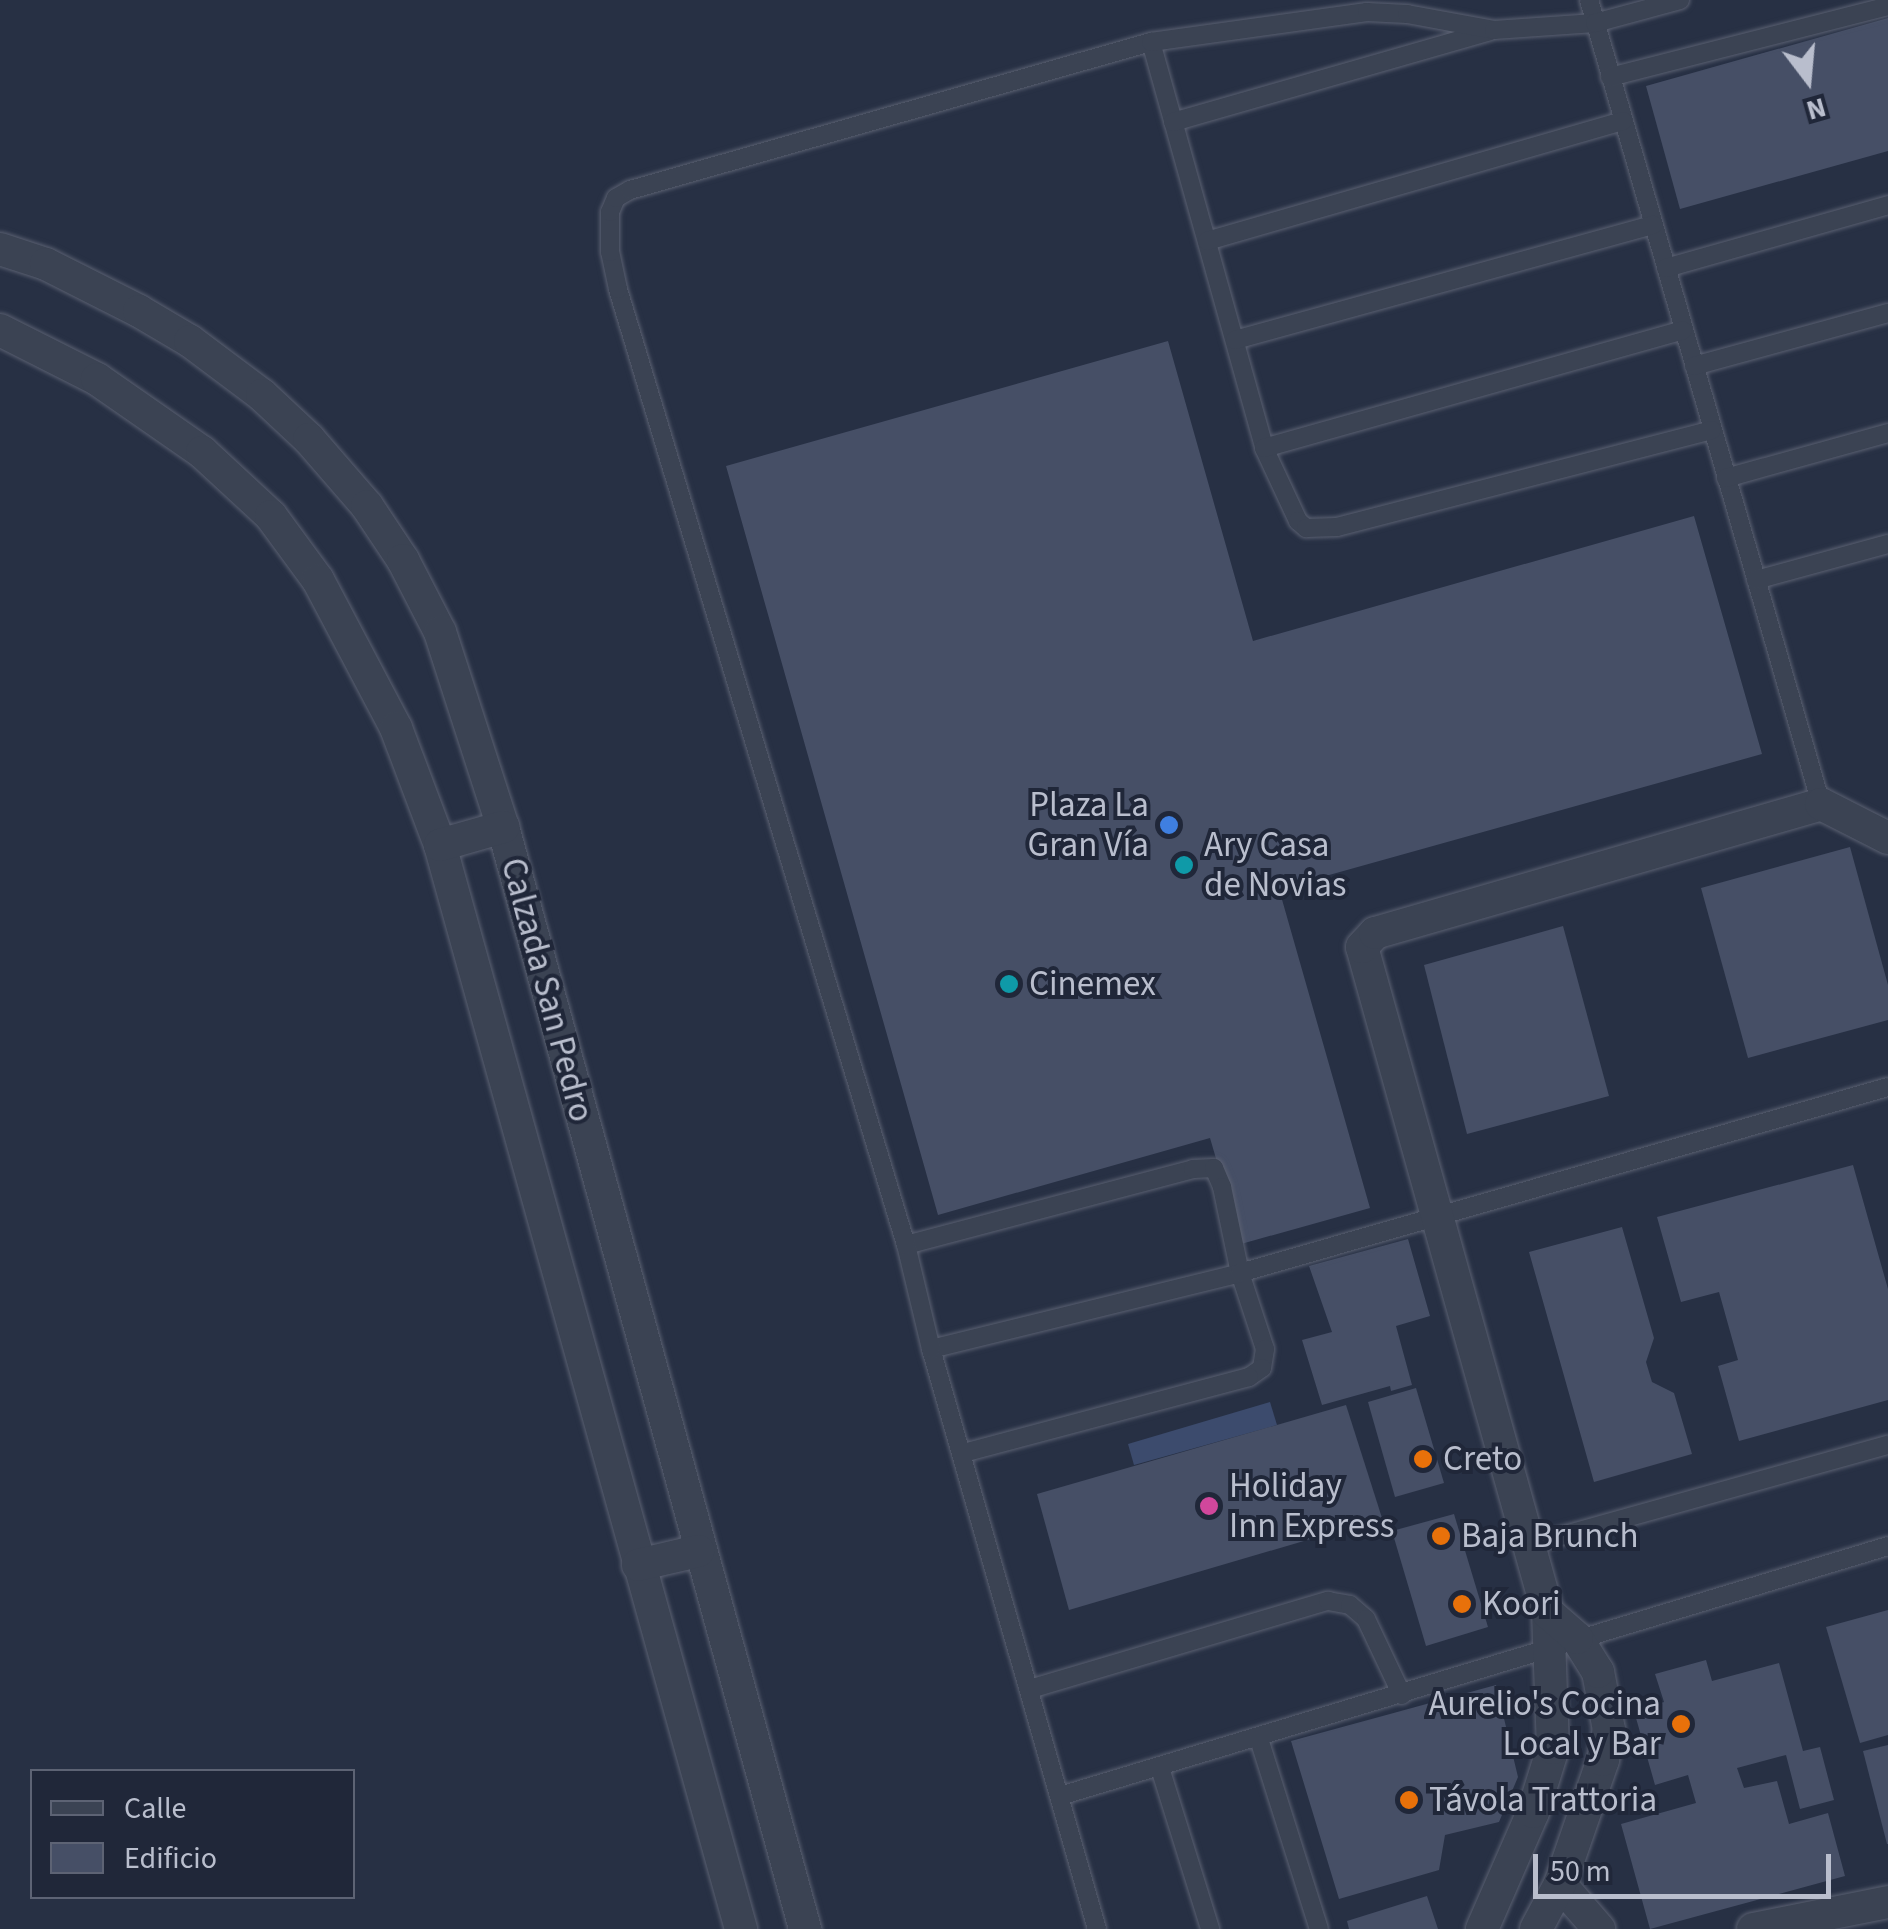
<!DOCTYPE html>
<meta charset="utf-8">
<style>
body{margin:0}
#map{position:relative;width:1888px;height:1929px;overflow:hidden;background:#273044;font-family:"Source Sans 3",sans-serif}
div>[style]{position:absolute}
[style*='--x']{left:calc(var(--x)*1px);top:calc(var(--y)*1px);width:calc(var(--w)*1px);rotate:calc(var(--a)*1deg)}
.water>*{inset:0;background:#3c4b6d}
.building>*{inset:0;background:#464f66}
.roads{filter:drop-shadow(0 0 2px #5a6071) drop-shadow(0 0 2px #5a6071)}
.service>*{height:18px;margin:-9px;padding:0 9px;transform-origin:9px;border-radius:9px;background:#3b4353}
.minor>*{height:32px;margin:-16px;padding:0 16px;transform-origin:16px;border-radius:16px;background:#3b4353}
.dots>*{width:28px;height:28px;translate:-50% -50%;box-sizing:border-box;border:5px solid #202739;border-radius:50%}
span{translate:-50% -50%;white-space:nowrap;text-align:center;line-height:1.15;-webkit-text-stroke:8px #202739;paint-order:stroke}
.poi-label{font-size:35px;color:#b9becd}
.right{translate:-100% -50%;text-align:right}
.left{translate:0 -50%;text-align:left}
.street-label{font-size:35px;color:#b9becd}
.legend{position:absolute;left:30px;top:1769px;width:325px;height:130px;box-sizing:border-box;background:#202739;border:2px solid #5d6374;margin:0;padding:12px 18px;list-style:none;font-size:30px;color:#b9becd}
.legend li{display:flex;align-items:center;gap:20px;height:50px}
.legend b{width:50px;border:2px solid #5d6374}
.north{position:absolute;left:1758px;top:30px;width:100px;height:100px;-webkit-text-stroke:8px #202739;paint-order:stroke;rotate:164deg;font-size:28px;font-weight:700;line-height:40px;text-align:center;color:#b9becd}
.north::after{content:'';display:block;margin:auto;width:35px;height:45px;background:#b9becd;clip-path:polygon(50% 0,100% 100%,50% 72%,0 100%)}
.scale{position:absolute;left:1533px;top:1854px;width:298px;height:45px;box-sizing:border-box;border:5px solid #b9becd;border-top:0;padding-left:12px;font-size:30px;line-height:35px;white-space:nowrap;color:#b9becd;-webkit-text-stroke:8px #202739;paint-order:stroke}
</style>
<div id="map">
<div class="water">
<i style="clip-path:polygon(1270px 1402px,1277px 1425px,1134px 1465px,1128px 1444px)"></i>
</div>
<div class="building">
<i style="clip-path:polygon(1888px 18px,1888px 151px,1680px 209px,1646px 86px)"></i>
<i style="clip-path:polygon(1168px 341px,1253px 641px,1694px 516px,1762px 754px,1279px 889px,1370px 1208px,1241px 1244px,1210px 1138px,938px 1215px,726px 466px)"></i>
<i style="clip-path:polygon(1850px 847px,1888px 985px,1888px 1020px,1748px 1058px,1701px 888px)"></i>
<i style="clip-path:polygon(1563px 926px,1609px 1096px,1467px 1134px,1424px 965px)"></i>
<i style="clip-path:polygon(1853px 1165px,1888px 1289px,1888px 1400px,1739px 1441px,1718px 1366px,1738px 1360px,1719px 1292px,1681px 1302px,1657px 1217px)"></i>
<i style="clip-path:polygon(1622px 1227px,1654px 1338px,1646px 1362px,1652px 1382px,1674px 1393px,1692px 1454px,1594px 1482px,1529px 1252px)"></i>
<i style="clip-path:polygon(1408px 1239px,1430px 1316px,1396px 1326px,1412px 1385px,1391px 1391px,1390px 1386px,1322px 1405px,1302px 1340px,1332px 1332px,1309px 1266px)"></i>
<i style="clip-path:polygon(1416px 1388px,1444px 1483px,1395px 1497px,1368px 1402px)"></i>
<i style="clip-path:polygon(1346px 1405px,1382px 1518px,1069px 1610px,1037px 1494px)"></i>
<i style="clip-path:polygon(1454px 1514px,1488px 1627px,1426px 1646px,1392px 1531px)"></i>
<i style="clip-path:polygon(1888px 1610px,1888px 1735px,1860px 1743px,1826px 1627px)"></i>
<i style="clip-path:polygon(1706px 1660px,1712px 1681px,1779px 1663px,1803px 1751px,1820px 1747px,1834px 1800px,1800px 1809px,1786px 1755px,1737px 1768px,1744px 1788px,1777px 1781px,1789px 1824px,1828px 1813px,1845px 1876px,1650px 1929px,1621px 1824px,1696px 1803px,1688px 1775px,1655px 1785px,1634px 1711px,1664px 1702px,1655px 1674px)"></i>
<i style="clip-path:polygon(1496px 1685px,1518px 1777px,1499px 1822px,1445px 1835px,1439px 1870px,1339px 1899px,1291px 1741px)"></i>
<i style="clip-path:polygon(1888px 1745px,1888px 1844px,1887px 1844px,1863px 1751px)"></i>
<i style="clip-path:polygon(1427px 1896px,1438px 1929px,1349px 1929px,1347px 1921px)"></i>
</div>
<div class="roads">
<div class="service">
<i style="--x:1589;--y:0;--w:837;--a:73.9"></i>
<i style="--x:1151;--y:42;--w:421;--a:74.4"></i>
<i style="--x:1264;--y:448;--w:81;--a:65"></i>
<i style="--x:1298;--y:521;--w:11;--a:41"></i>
<i style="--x:1306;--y:528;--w:31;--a:-2"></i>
<i style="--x:1337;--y:527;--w:387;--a:-14.5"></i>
<i style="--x:1610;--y:77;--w:287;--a:-14.3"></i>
<i style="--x:1173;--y:122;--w:330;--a:-16"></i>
<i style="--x:1207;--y:241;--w:433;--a:-16.1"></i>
<i style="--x:1666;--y:268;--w:231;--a:-15.8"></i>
<i style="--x:1235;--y:340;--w:434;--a:-15.4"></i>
<i style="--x:1694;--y:366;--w:201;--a:-15.3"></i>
<i style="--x:1264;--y:448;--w:435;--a:-15.7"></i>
<i style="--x:1726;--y:478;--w:168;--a:-15.5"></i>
<i style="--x:1756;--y:580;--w:137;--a:-15.3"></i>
<i style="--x:906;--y:1245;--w:297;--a:-14.8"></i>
<i style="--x:1193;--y:1169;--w:21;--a:-3"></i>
<i style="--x:1214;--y:1168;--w:21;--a:67"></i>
<i style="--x:1222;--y:1187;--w:88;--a:78.2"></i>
<i style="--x:1240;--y:1273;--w:80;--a:71.8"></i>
<i style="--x:1265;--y:1349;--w:19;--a:99"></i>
<i style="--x:1262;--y:1368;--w:16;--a:145"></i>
<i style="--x:1249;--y:1377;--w:296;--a:165.1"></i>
<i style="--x:931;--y:1349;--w:318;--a:-13.8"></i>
<i style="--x:1240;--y:1273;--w:674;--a:-16.02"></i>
<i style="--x:1529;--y:1545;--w:373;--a:-15.6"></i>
<i style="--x:1030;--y:1689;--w:311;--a:-16.5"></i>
<i style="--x:1328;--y:1601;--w:22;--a:10"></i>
<i style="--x:1350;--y:1605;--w:21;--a:41"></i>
<i style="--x:1366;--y:1619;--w:84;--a:64.7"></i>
<i style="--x:1259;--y:1739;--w:199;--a:72.5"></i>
<i style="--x:1160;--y:1768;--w:169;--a:72.7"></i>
<i style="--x:1060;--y:1796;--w:865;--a:-16.8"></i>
<i style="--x:1097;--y:1929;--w:603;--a:-105.97"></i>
<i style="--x:931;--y:1349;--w:107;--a:-103.5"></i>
<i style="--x:906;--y:1245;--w:998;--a:-106.77"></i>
<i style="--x:618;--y:289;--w:38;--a:-102"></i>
<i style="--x:610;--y:252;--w:40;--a:-90"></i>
<i style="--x:610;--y:212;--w:15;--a:-67"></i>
<i style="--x:616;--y:198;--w:16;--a:-30"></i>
<i style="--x:630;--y:190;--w:542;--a:-15.86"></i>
<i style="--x:1151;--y:42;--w:218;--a:-7.9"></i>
<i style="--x:1367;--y:12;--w:40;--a:2.9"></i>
<i style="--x:1407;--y:14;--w:88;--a:10.4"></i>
<i style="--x:1494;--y:30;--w:101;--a:-4"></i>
<i style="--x:1595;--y:23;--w:88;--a:-15.1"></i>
</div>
<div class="minor">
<i style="--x:0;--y:249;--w:48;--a:18.1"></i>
<i style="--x:46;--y:264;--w:104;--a:26.8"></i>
<i style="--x:139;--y:311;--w:59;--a:30.5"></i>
<i style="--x:190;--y:341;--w:90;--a:36.9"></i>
<i style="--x:262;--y:395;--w:64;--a:43.1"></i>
<i style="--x:309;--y:439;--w:89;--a:49.1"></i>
<i style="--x:367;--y:506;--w:65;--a:56.3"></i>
<i style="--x:403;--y:560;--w:81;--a:62.8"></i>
<i style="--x:440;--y:632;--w:205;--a:72.1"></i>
<i style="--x:503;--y:827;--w:1143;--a:74.67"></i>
<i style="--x:0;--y:330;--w:109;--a:26.8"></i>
<i style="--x:97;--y:379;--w:128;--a:34.8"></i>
<i style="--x:202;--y:452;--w:94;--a:42.8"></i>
<i style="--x:271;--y:516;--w:79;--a:53.7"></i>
<i style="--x:318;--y:580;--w:167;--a:62.2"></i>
<i style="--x:396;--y:728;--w:125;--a:69.4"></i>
<i style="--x:440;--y:845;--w:1125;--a:74.48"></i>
<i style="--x:440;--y:845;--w:66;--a:-15.9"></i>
<i style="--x:638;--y:1565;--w:62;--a:-13.1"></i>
<i style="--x:1560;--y:1884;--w:60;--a:49.1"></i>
<i style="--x:1482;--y:1929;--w:128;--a:-66.4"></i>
<i style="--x:1533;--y:1812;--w:67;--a:-72.6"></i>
<i style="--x:1553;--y:1748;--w:135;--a:-92.1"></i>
<i style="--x:1548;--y:1613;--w:691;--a:-105.6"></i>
<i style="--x:1362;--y:947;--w:19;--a:-47"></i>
<i style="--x:1375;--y:933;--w:464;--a:-16.1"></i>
<i style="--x:1821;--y:804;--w:75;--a:26.9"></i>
<i style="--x:1536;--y:1929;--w:51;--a:-61.9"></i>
<i style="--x:1560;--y:1884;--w:131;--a:-70.9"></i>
<i style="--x:1603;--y:1760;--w:31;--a:-79"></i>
<i style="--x:1609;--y:1730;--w:59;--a:-100.7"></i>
<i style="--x:1598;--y:1672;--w:40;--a:-122"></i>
<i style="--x:1577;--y:1638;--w:38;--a:-139"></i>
<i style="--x:1753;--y:1929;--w:138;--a:-11.3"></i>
</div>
</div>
<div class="dots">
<i style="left:1169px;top:825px;background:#3f7fe0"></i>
<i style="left:1184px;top:865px;background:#0f9aa8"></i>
<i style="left:1009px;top:984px;background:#0f9aa8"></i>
<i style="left:1423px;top:1459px;background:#e8710a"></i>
<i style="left:1209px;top:1506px;background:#d1479c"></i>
<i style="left:1441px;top:1536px;background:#e8710a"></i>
<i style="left:1462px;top:1604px;background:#e8710a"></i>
<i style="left:1681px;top:1724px;background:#e8710a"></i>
<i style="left:1409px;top:1800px;background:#e8710a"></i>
</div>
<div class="poi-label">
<span class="right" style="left:1149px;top:825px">Plaza La<br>Gran Vía</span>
<span class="left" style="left:1204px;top:865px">Ary Casa<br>de Novias</span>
<span class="left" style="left:1029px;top:984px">Cinemex</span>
<span class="left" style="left:1443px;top:1459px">Creto</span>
<span class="left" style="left:1229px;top:1506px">Holiday<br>Inn Express</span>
<span class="left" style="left:1461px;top:1536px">Baja Brunch</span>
<span class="left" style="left:1482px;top:1604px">Koori</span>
<span class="right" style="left:1661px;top:1724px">Aurelio's Cocina<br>Local y Bar</span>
<span class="left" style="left:1429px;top:1800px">Távola Trattoria</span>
</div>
<div class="street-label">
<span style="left:547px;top:990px;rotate:75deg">Calzada San Pedro</span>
</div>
<ul class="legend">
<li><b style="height:12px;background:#3b4353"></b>Calle</li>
<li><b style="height:28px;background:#464f66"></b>Edificio</li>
</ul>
<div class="north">N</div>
<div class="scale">50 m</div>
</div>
